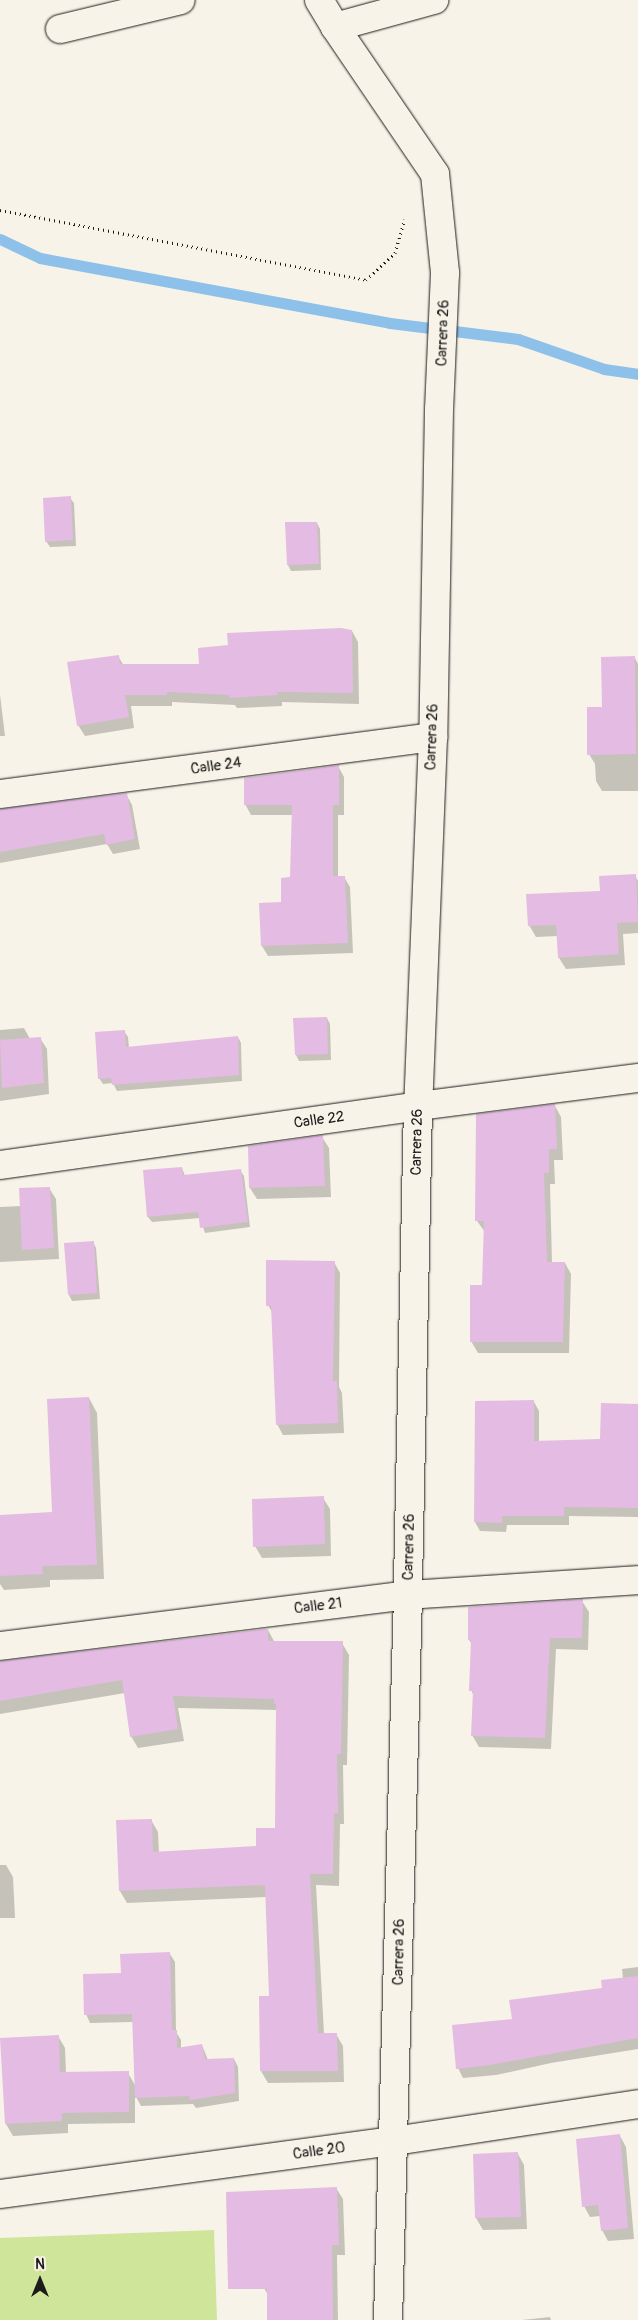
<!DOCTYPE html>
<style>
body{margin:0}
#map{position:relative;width:638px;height:2320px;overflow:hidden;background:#f7f3e8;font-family:Pangolin,sans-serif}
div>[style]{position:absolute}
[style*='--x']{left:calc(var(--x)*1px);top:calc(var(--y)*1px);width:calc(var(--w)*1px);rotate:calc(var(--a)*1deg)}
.green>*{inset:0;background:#cee59a}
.shadow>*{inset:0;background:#0003}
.stream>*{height:11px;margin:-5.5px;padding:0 5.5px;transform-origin:5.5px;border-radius:5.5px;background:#8ec1ea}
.building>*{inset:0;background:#e4bbe2}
.path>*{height:3px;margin-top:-1.5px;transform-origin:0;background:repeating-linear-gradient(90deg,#1c1c1c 0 1px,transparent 0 5px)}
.roads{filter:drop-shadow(0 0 1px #1c1c1c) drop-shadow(0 0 1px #1c1c1c)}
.minor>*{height:28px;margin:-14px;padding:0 14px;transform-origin:14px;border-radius:14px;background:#f7f3e8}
span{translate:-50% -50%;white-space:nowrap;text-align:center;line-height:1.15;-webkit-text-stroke:4.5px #f7f3e8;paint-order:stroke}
.street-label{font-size:15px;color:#1c1c1c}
.north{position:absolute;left:15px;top:2255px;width:50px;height:50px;-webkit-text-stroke:4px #f7f3e8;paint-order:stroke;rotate:0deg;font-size:14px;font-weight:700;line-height:20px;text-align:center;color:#1c1c1c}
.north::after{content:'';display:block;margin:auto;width:18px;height:22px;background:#1c1c1c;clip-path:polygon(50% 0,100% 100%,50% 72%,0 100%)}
</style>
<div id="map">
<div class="green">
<i style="clip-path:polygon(214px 2230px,217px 2320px,0 2320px,0 2238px)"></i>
</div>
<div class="shadow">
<i style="clip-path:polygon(70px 498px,74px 503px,76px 546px,50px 547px,46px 541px)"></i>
<i style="clip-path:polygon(317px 523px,320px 529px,321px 570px,291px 571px,288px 565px,286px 524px)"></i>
<i style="clip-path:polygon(352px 631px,358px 642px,359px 704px,282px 702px,282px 706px,237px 708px,235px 705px,172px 702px,172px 706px,131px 706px,134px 728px,85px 736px,78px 725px,118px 656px,124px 666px,200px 666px)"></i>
<i style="clip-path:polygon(635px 658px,638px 664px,638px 791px,602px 791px,596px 781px,595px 764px,589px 754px,603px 708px)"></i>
<i style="clip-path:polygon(0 695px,5px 736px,0 736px)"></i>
<i style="clip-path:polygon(338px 766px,344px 777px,344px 815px,338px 815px,338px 877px,344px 877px,350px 887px,353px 953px,268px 956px,262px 946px,282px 903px,291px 879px,293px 815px,251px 815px,245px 804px)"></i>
<i style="clip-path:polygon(126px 794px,132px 805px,140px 849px,113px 854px,107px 844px,0 863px,0 810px)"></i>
<i style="clip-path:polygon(635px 876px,638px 881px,638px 933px,623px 934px,625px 965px,566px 969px,559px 958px,558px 936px,536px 937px,529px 925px)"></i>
<i style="clip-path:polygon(327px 1018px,330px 1024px,331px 1060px,299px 1061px,296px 1055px)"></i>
<i style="clip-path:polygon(24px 1028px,30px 1039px,40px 1038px,47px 1049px,49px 1094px,0 1101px,0 1030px)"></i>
<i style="clip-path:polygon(124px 1031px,128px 1037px,129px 1048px,238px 1037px,241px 1043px,242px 1081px,117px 1091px,113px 1083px,103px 1084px,99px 1078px)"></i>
<i style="clip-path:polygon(555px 1106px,561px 1117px,563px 1160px,554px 1160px,555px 1184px,550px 1184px,552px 1263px,565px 1263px,571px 1274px,569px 1353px,478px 1353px,471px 1341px,483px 1286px,485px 1232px,477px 1221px)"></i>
<i style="clip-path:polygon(322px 1137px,329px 1148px,331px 1197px,257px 1199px,250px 1188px)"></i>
<i style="clip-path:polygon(182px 1168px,185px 1176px,240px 1170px,244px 1176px,250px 1227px,205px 1233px,200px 1218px,152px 1222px,148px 1217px)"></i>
<i style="clip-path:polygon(49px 1188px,56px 1199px,59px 1259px,0 1262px,0 1207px,21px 1206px)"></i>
<i style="clip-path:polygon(93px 1242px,96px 1248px,100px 1299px,72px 1301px,69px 1295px)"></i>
<i style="clip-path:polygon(334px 1262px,340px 1273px,339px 1387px,342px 1393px,344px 1433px,283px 1435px,277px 1424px,273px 1314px,268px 1305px)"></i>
<i style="clip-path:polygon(89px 1398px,97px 1413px,104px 1579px,50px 1580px,50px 1587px,4px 1590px,0 1584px,0 1516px,53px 1514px)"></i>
<i style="clip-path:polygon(476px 1402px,534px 1402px,539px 1411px,539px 1442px,601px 1441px,638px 1405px,638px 1517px,569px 1516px,569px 1525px,507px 1525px,506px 1532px,480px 1531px,475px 1522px)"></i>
<i style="clip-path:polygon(323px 1498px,330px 1509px,331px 1556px,262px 1558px,255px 1546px)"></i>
<i style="clip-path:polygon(582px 1601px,589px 1612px,588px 1650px,556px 1649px,551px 1749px,479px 1747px,472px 1735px,474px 1696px,471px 1690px,472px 1644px,469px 1640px)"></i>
<i style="clip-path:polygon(268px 1630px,275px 1643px,342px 1643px,349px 1655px,347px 1765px,343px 1765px,344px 1824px,340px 1824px,339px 1886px,316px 1885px,324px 2034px,336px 2034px,343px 2046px,344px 2082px,268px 2083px,261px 2071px,271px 1997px,266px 1897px,127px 1903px,120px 1891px,151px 1820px,158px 1832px,159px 1853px,257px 1847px,276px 1830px,277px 1710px,178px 1708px,184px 1741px,138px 1748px,131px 1736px,125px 1693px,0 1714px,0 1662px)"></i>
<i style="clip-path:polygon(0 1865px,6px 1865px,13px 1877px,15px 1918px,0 1918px)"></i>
<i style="clip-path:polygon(170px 1954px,175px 1962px,176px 2032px,181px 2040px,181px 2048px,202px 2045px,208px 2060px,234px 2059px,238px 2067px,239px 2101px,196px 2108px,193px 2104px,141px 2106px,135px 2095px,135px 2123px,68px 2124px,68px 2133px,13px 2136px,6px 2124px,58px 2036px,65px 2048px,66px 2073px,128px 2073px,136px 2087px,133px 2022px,90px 2023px,86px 2014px,122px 1974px)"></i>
<i style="clip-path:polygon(638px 1967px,638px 2049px,551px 2063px,496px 2075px,463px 2078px,458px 2068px,514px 2020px,603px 1989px,623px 1979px,622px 1969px)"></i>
<i style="clip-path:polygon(620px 2136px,626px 2147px,634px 2239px,608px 2241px,602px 2230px,600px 2216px,590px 2217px,584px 2206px)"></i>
<i style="clip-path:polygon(518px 2154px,524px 2165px,527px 2229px,483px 2230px,476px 2218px,474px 2155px)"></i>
<i style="clip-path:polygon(336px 2188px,343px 2199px,345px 2255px,337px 2255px,338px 2320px,269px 2320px,268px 2295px,264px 2288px)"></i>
<i style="clip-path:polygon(550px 2317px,551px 2320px,522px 2320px)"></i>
</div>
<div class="stream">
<i style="--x:0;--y:239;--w:44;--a:25.4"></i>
<i style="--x:40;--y:258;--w:356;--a:10.5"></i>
<i style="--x:390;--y:323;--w:129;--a:7.1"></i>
<i style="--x:518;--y:339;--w:91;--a:19.2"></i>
<i style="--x:604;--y:369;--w:34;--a:8"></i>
</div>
<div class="building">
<i style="clip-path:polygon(71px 496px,73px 540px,45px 542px,43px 498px)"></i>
<i style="clip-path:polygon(285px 522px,317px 522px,319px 564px,287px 565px)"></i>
<i style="clip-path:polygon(341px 628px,352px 630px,353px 693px,277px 692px,277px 695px,230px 698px,229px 695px,167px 692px,167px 695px,125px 695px,129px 717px,77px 726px,67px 662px,119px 655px,120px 664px,199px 664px,198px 648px,228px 645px,227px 633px)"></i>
<i style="clip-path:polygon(635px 656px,636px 754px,587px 755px,587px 707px,602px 707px,601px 657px)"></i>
<i style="clip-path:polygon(339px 765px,339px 805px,333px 805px,333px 876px,345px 876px,348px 943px,261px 946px,259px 903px,281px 902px,281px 878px,290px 877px,292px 805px,244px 805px,244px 778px)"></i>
<i style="clip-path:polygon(127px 793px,135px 839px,106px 845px,104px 834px,0 852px,0 809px)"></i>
<i style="clip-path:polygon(636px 874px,638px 922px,617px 923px,619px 954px,558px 958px,556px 925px,528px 926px,526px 894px,600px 891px,599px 876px)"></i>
<i style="clip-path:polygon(327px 1017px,328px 1054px,295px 1055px,293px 1018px)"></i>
<i style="clip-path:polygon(125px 1030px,126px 1047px,238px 1036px,239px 1075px,112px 1085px,111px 1078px,98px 1079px,95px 1032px)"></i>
<i style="clip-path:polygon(41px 1037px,44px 1083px,2px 1088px,0 1040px)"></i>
<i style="clip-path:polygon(555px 1104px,557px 1149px,549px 1149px,549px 1173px,544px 1173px,547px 1262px,565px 1262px,563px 1342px,470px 1342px,470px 1285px,482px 1285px,484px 1221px,475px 1221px,476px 1114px)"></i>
<i style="clip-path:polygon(323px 1135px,325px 1186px,249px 1188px,248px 1146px)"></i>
<i style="clip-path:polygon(182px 1167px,183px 1175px,241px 1169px,248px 1222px,200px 1228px,198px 1212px,147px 1217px,143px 1170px)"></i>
<i style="clip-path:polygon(50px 1187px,54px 1248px,22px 1250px,19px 1188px)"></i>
<i style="clip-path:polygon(94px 1241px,97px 1293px,68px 1295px,64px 1243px)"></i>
<i style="clip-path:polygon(266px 1260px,335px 1261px,333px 1381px,337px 1381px,338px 1423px,276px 1425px,271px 1306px,266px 1306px)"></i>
<i style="clip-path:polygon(89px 1397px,97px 1565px,42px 1566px,43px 1574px,0 1576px,0 1515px,52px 1512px,47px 1399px)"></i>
<i style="clip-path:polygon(534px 1400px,534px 1441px,600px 1439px,601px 1403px,638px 1404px,638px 1508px,564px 1507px,564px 1516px,502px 1516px,502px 1523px,474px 1522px,475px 1401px)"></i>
<i style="clip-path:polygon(324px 1496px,325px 1544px,253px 1547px,252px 1499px)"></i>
<i style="clip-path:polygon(583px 1599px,582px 1638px,550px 1638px,545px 1738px,471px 1736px,473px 1691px,469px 1691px,471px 1640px,468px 1640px,468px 1607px)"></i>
<i style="clip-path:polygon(264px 1629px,268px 1629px,268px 1641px,343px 1641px,341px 1754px,337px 1754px,338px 1813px,334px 1813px,333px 1874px,310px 1874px,318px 2033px,337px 2033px,338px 2071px,260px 2071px,259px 1996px,269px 1996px,265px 1885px,119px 1891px,116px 1820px,152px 1819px,153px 1852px,256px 1846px,256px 1828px,275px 1828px,276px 1704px,274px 1704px,274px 1699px,173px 1696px,178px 1729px,130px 1737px,122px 1680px,0 1701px,0 1661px)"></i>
<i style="clip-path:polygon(170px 1952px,172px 2030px,177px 2030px,177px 2048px,202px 2044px,205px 2059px,234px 2058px,235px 2093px,190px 2100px,189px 2096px,135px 2098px,132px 2014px,84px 2015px,83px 1974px,121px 1973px,120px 1954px)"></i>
<i style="clip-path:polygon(638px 1976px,638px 2038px,490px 2065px,456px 2069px,452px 2025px,512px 2019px,509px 2000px,602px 1988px,601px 1980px)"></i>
<i style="clip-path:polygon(59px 2035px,60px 2072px,129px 2071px,129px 2112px,62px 2113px,62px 2121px,5px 2124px,0 2038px)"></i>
<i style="clip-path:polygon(620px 2134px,628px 2228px,601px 2231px,598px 2205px,582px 2207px,576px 2139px)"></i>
<i style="clip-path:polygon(518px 2152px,521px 2217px,475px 2218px,473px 2154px)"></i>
<i style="clip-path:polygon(337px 2187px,339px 2245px,332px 2245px,333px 2320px,267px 2320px,267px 2289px,228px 2289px,226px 2192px)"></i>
</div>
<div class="path">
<i style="--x:0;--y:210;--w:373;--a:10.8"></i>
<i style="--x:366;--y:280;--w:40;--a:-43"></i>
<i style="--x:395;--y:253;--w:35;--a:-74"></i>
</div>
<div class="roads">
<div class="minor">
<i style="--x:319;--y:0;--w:31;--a:59"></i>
<i style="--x:335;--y:27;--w:178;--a:55.8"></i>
<i style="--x:435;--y:174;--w:100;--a:84.2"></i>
<i style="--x:445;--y:273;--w:136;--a:92.5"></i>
<i style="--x:439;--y:409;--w:328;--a:91"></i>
<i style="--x:433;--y:737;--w:369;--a:92.3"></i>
<i style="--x:418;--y:1106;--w:489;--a:91.2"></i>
<i style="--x:408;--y:1595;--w:725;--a:91.58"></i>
<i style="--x:335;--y:27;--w:103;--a:-15.3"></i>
<i style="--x:60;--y:29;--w:124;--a:-13.5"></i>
<i style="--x:0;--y:794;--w:437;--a:-7.5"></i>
<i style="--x:0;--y:1165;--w:422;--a:-8"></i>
<i style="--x:418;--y:1106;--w:222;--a:-7.3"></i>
<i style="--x:0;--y:1646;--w:411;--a:-7.1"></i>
<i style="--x:408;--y:1595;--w:230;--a:-3.7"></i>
<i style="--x:0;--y:2194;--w:398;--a:-7.7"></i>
<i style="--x:394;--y:2141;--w:247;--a:-8.6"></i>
</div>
</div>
<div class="street-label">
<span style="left:443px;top:333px;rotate:-88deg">Carrera 26</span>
<span style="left:432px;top:737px;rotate:-88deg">Carrera 26</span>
<span style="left:216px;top:766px;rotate:-8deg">Calle 24</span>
<span style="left:319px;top:1120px;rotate:-8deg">Calle 22</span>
<span style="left:417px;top:1142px;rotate:-89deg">Carrera 26</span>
<span style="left:409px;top:1547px;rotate:-89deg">Carrera 26</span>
<span style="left:318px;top:1606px;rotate:-7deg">Calle 21</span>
<span style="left:399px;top:1952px;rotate:-89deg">Carrera 26</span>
<span style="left:319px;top:2151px;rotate:-8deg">Calle 20</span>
</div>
<div class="north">N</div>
</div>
